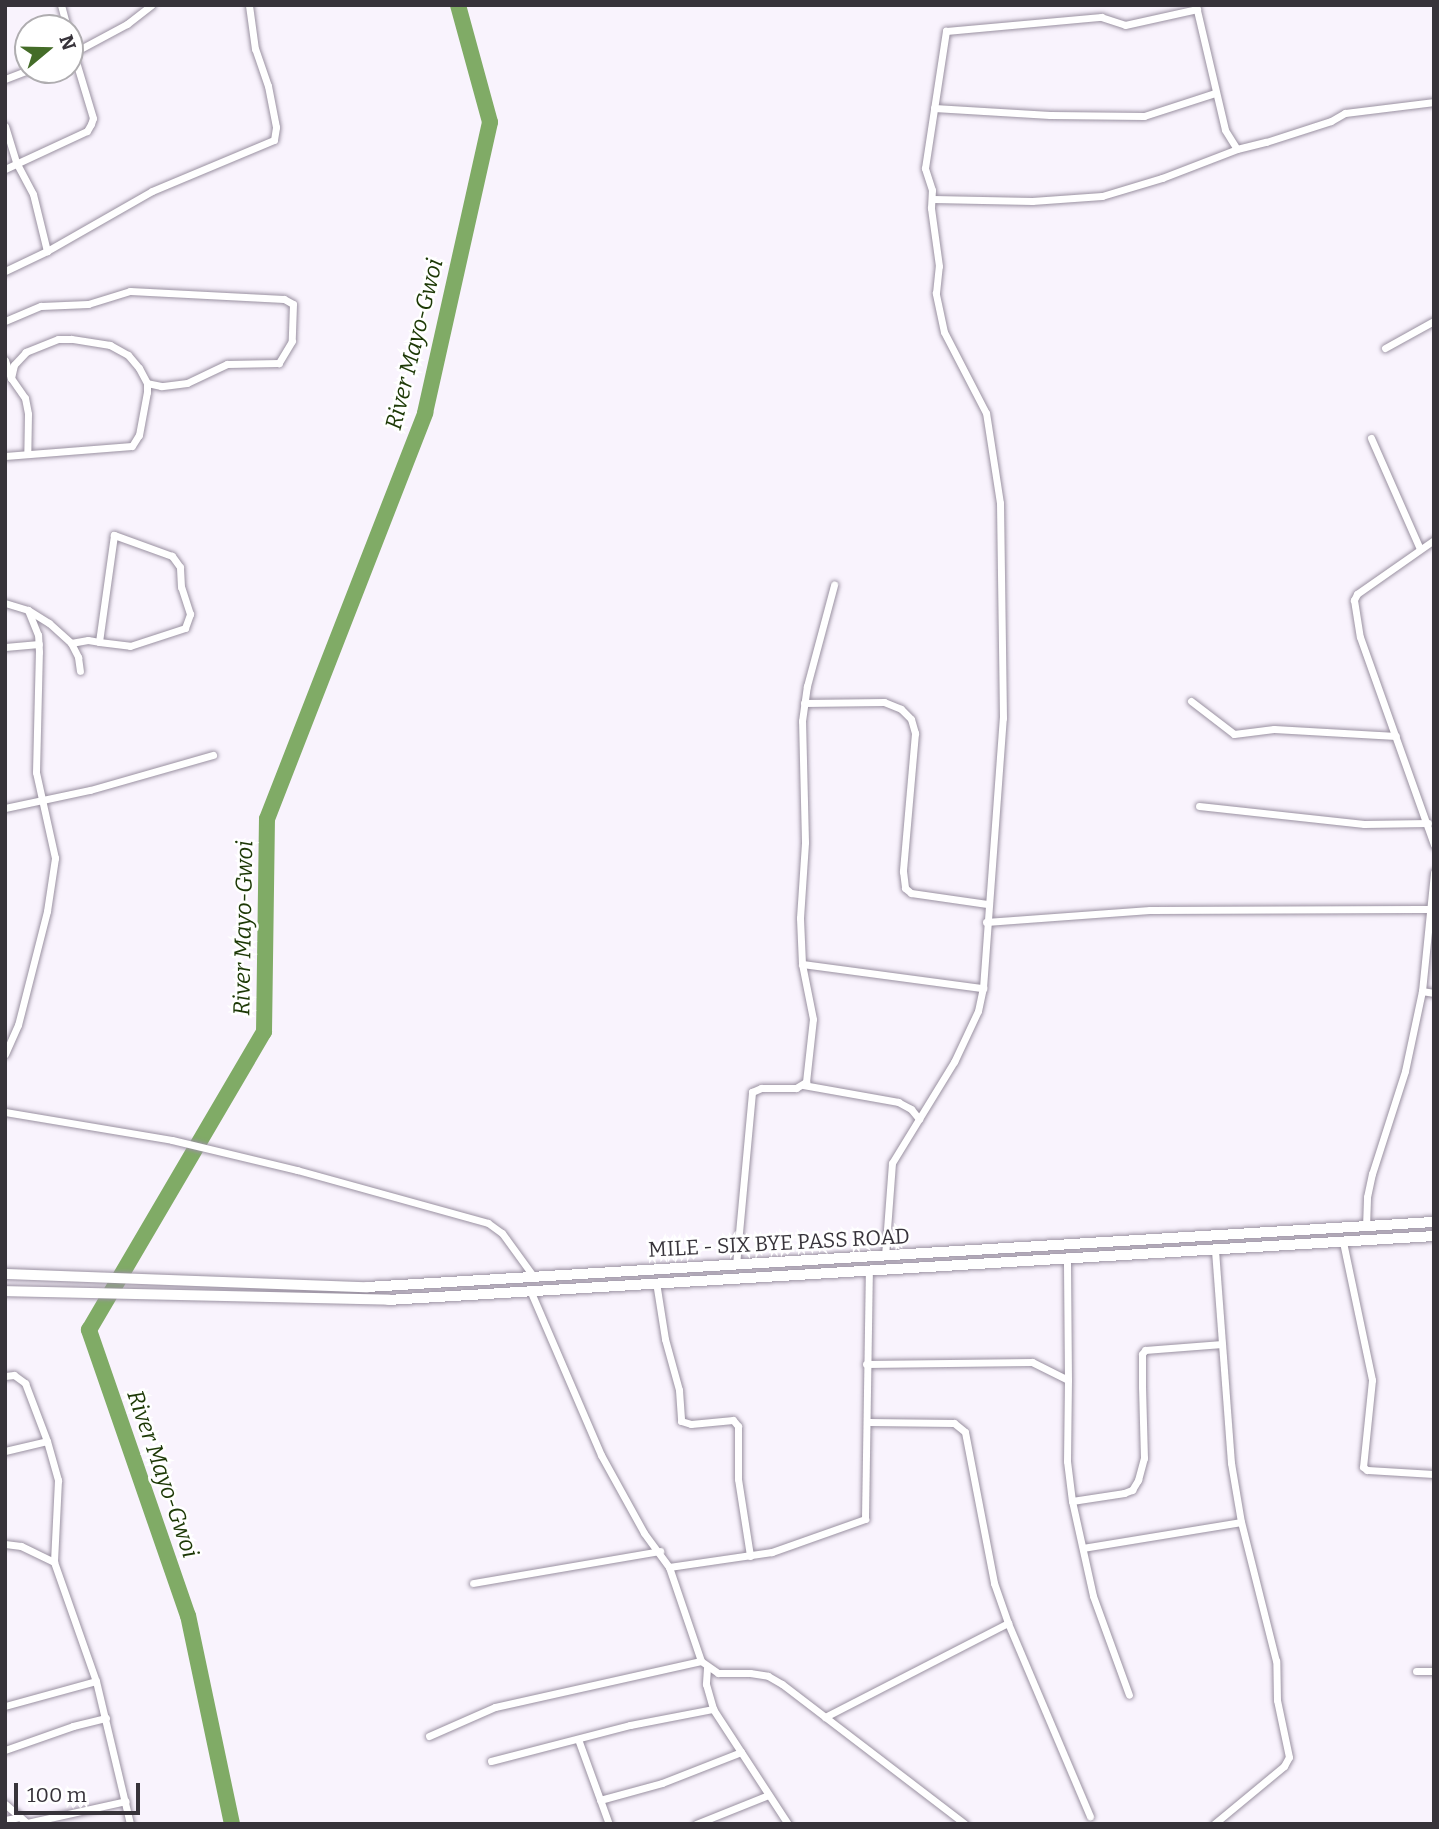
<!DOCTYPE html>
<style>
body{margin:0}
#map{position:relative;width:1439px;height:1829px;overflow:hidden;background:#f9f3fd;font-family:Bitter,serif}
div>[style]{position:absolute}
[style*='--x']{left:calc(var(--x)*1px);top:calc(var(--y)*1px);width:calc(var(--w)*1px);rotate:calc(var(--a)*1deg)}
.river>*{height:16px;margin:-8px;padding:0 8px;transform-origin:8px;border-radius:8px;background:#80ab66}
.roads{filter:drop-shadow(0 0 2px #9a91a1) drop-shadow(0 0 2px #9a91a1)}
.street>*{height:7px;margin:-3.5px;padding:0 3.5px;transform-origin:3.5px;border-radius:3.5px;background:#fff}
.secondary>*{height:10px;margin:-5px;padding:0 5px;transform-origin:5px;border-radius:5px;background:#fff}
span{translate:-50% -50%;white-space:nowrap;text-align:center;line-height:1.15;-webkit-text-stroke:5px #fff;paint-order:stroke}
.street-label{font-size:21px;color:#37333a}
.water-label{font-size:23px;color:#1c3805;font-style:italic}
.frame{position:absolute;inset:0;border:7px solid #37333a;pointer-events:none}
.north{position:absolute;left:14px;top:14px;width:70px;height:70px;box-sizing:border-box;background:#fff;border:2px solid #afadb0;border-radius:50%;rotate:71deg;font-size:19px;font-weight:700;line-height:28px;text-align:center;color:#37333a}
.north::after{content:'';display:block;margin:auto;width:24px;height:32px;background:#446c28;clip-path:polygon(50% 0,100% 100%,50% 72%,0 100%)}
.scale{position:absolute;left:14px;top:1783px;width:126px;height:32px;box-sizing:border-box;border:4px solid #37333a;border-top:0;padding-left:9px;font-size:21px;line-height:24px;white-space:nowrap;color:#37333a;-webkit-text-stroke:5px #fff;paint-order:stroke}
</style>
<div id="map">
<div class="river">
<i style="--x:232;--y:1824;--w:213;--a:-101.9"></i>
<i style="--x:188;--y:1616;--w:303;--a:-109.1"></i>
<i style="--x:89;--y:1330;--w:346;--a:-59.6"></i>
<i style="--x:264;--y:1032;--w:213;--a:-89.2"></i>
<i style="--x:267;--y:819;--w:436;--a:-68.7"></i>
<i style="--x:425;--y:413;--w:298;--a:-77.4"></i>
<i style="--x:490;--y:122;--w:121;--a:-105.3"></i>
</div>
<div class="roads">
<div class="street">
<i style="--x:61;--y:5;--w:24;--a:75"></i>
<i style="--x:1196;--y:6;--w:127;--a:76.8"></i>
<i style="--x:1225;--y:130;--w:22;--a:58"></i>
<i style="--x:1237;--y:149;--w:30;--a:-14"></i>
<i style="--x:1266;--y:142;--w:68;--a:-17.9"></i>
<i style="--x:1331;--y:121;--w:16;--a:-30"></i>
<i style="--x:1345;--y:113;--w:90;--a:-7"></i>
<i style="--x:71;--y:54;--w:64;--a:-28.2"></i>
<i style="--x:127;--y:24;--w:31;--a:-38"></i>
<i style="--x:5;--y:79;--w:25;--a:-21"></i>
<i style="--x:934;--y:108;--w:116;--a:3.5"></i>
<i style="--x:1050;--y:115;--w:94;--a:0.6"></i>
<i style="--x:1144;--y:116;--w:75;--a:-17.9"></i>
<i style="--x:5;--y:126;--w:38;--a:73"></i>
<i style="--x:16;--y:162;--w:36;--a:62"></i>
<i style="--x:33;--y:194;--w:59;--a:76.2"></i>
<i style="--x:47;--y:251;--w:47;--a:154.5"></i>
<i style="--x:5;--y:169;--w:90;--a:-24.9"></i>
<i style="--x:87;--y:131;--w:8;--a:-60"></i>
<i style="--x:91;--y:124;--w:6;--a:-72"></i>
<i style="--x:93;--y:118;--w:79;--a:-106.8"></i>
<i style="--x:933;--y:199;--w:99;--a:1.2"></i>
<i style="--x:1032;--y:201;--w:70;--a:-4.1"></i>
<i style="--x:1102;--y:196;--w:63;--a:-16.7"></i>
<i style="--x:1162;--y:178;--w:80;--a:-21.1"></i>
<i style="--x:47;--y:251;--w:121;--a:-29.7"></i>
<i style="--x:152;--y:191;--w:132;--a:-22.7"></i>
<i style="--x:274;--y:140;--w:13;--a:-81"></i>
<i style="--x:276;--y:127;--w:42;--a:-101"></i>
<i style="--x:268;--y:86;--w:39;--a:-109"></i>
<i style="--x:255;--y:49;--w:44;--a:-97.8"></i>
<i style="--x:5;--y:321;--w:39;--a:-23"></i>
<i style="--x:41;--y:306;--w:47;--a:-2.4"></i>
<i style="--x:88;--y:304;--w:44;--a:-17.2"></i>
<i style="--x:130;--y:291;--w:154;--a:3"></i>
<i style="--x:284;--y:299;--w:10;--a:29"></i>
<i style="--x:293;--y:304;--w:37;--a:92"></i>
<i style="--x:292;--y:341;--w:26;--a:121"></i>
<i style="--x:279;--y:363;--w:52;--a:178.9"></i>
<i style="--x:227;--y:364;--w:44;--a:154.6"></i>
<i style="--x:187;--y:383;--w:26;--a:173"></i>
<i style="--x:161;--y:386;--w:14;--a:-168"></i>
<i style="--x:1385;--y:348;--w:56;--a:-28.9"></i>
<i style="--x:5;--y:360;--w:19;--a:72"></i>
<i style="--x:11;--y:378;--w:24;--a:55"></i>
<i style="--x:25;--y:398;--w:16;--a:79"></i>
<i style="--x:28;--y:414;--w:39;--a:91"></i>
<i style="--x:1371;--y:438;--w:121;--a:66.2"></i>
<i style="--x:5;--y:456;--w:127;--a:-4.5"></i>
<i style="--x:132;--y:446;--w:13;--a:-58"></i>
<i style="--x:139;--y:435;--w:44;--a:-79.5"></i>
<i style="--x:147;--y:392;--w:9;--a:-90"></i>
<i style="--x:147;--y:383;--w:17;--a:-118"></i>
<i style="--x:139;--y:368;--w:17;--a:-130"></i>
<i style="--x:128;--y:355;--w:21;--a:-151"></i>
<i style="--x:110;--y:345;--w:39;--a:-171"></i>
<i style="--x:71;--y:339;--w:13;--a:180"></i>
<i style="--x:58;--y:339;--w:35;--a:158"></i>
<i style="--x:26;--y:352;--w:18;--a:133"></i>
<i style="--x:14;--y:365;--w:13;--a:103"></i>
<i style="--x:1434;--y:540;--w:94;--a:145"></i>
<i style="--x:1357;--y:594;--w:7;--a:117"></i>
<i style="--x:1354;--y:600;--w:37;--a:81"></i>
<i style="--x:1360;--y:637;--w:221;--a:70.4"></i>
<i style="--x:5;--y:603;--w:24;--a:17"></i>
<i style="--x:28;--y:610;--w:25;--a:32"></i>
<i style="--x:49;--y:623;--w:30;--a:42"></i>
<i style="--x:71;--y:643;--w:16;--a:63"></i>
<i style="--x:78;--y:657;--w:14;--a:82"></i>
<i style="--x:71;--y:643;--w:17;--a:-10"></i>
<i style="--x:88;--y:640;--w:11;--a:10"></i>
<i style="--x:99;--y:642;--w:31;--a:7"></i>
<i style="--x:130;--y:646;--w:58;--a:-18.1"></i>
<i style="--x:185;--y:628;--w:15;--a:-70"></i>
<i style="--x:190;--y:614;--w:28;--a:-108"></i>
<i style="--x:181;--y:587;--w:20;--a:-93"></i>
<i style="--x:180;--y:567;--w:14;--a:-126"></i>
<i style="--x:172;--y:556;--w:62;--a:-160.1"></i>
<i style="--x:114;--y:535;--w:108;--a:98"></i>
<i style="--x:5;--y:647;--w:34;--a:-5"></i>
<i style="--x:1191;--y:701;--w:54;--a:37.5"></i>
<i style="--x:1234;--y:734;--w:40;--a:-7.1"></i>
<i style="--x:1274;--y:729;--w:122;--a:3.3"></i>
<i style="--x:804;--y:703;--w:80;--a:-0.7"></i>
<i style="--x:884;--y:702;--w:18;--a:22"></i>
<i style="--x:901;--y:709;--w:14;--a:45"></i>
<i style="--x:911;--y:719;--w:15;--a:74"></i>
<i style="--x:915;--y:733;--w:139;--a:95"></i>
<i style="--x:903;--y:871;--w:17;--a:83"></i>
<i style="--x:905;--y:888;--w:8;--a:40"></i>
<i style="--x:911;--y:893;--w:77;--a:8.2"></i>
<i style="--x:1199;--y:806;--w:166;--a:6.2"></i>
<i style="--x:1364;--y:824;--w:64;--a:-0.9"></i>
<i style="--x:5;--y:808;--w:87;--a:-12"></i>
<i style="--x:90;--y:790;--w:128;--a:-15.9"></i>
<i style="--x:986;--y:922;--w:164;--a:-4.2"></i>
<i style="--x:1150;--y:910;--w:282;--a:-0.2"></i>
<i style="--x:802;--y:964;--w:183;--a:7.6"></i>
<i style="--x:1422;--y:991;--w:12;--a:9"></i>
<i style="--x:5;--y:1054;--w:32;--a:-66"></i>
<i style="--x:18;--y:1025;--w:118;--a:-75.7"></i>
<i style="--x:47;--y:911;--w:54;--a:-81.4"></i>
<i style="--x:55;--y:858;--w:88;--a:-102.5"></i>
<i style="--x:36;--y:772;--w:120;--a:-88.6"></i>
<i style="--x:39;--y:652;--w:17;--a:-93"></i>
<i style="--x:38;--y:635;--w:27;--a:-112"></i>
<i style="--x:803;--y:1085;--w:97;--a:10.1"></i>
<i style="--x:898;--y:1102;--w:15;--a:28"></i>
<i style="--x:911;--y:1109;--w:13;--a:51"></i>
<i style="--x:5;--y:1112;--w:169;--a:9.5"></i>
<i style="--x:172;--y:1140;--w:129;--a:13.5"></i>
<i style="--x:297;--y:1170;--w:198;--a:15.5"></i>
<i style="--x:488;--y:1223;--w:17;--a:36"></i>
<i style="--x:502;--y:1233;--w:54;--a:54"></i>
<i style="--x:1366;--y:1227;--w:30;--a:-88"></i>
<i style="--x:1367;--y:1197;--w:24;--a:-78"></i>
<i style="--x:1372;--y:1174;--w:108;--a:-72.2"></i>
<i style="--x:1405;--y:1071;--w:82;--a:-78"></i>
<i style="--x:1422;--y:991;--w:119;--a:-84.2"></i>
<i style="--x:1343;--y:1242;--w:141;--a:78.1"></i>
<i style="--x:1372;--y:1380;--w:87;--a:95.9"></i>
<i style="--x:1363;--y:1467;--w:5;--a:37"></i>
<i style="--x:1367;--y:1470;--w:67;--a:3.4"></i>
<i style="--x:885;--y:1256;--w:93;--a:-85.7"></i>
<i style="--x:892;--y:1163;--w:119;--a:-58.5"></i>
<i style="--x:954;--y:1062;--w:56;--a:-64.8"></i>
<i style="--x:978;--y:1011;--w:24;--a:-78"></i>
<i style="--x:983;--y:988;--w:271;--a:-85.8"></i>
<i style="--x:1003;--y:718;--w:215;--a:-90.8"></i>
<i style="--x:1000;--y:503;--w:91;--a:-98.8"></i>
<i style="--x:986;--y:413;--w:91;--a:-117.4"></i>
<i style="--x:944;--y:332;--w:40;--a:-102"></i>
<i style="--x:936;--y:293;--w:27;--a:-84"></i>
<i style="--x:939;--y:266;--w:59;--a:-97.9"></i>
<i style="--x:931;--y:208;--w:18;--a:-87"></i>
<i style="--x:932;--y:190;--w:23;--a:-108"></i>
<i style="--x:925;--y:168;--w:139;--a:-81.3"></i>
<i style="--x:946;--y:31;--w:156;--a:-5.2"></i>
<i style="--x:1101;--y:17;--w:25;--a:18"></i>
<i style="--x:1125;--y:25;--w:74;--a:-12.5"></i>
<i style="--x:736;--y:1265;--w:174;--a:-84.7"></i>
<i style="--x:752;--y:1092;--w:10;--a:-24"></i>
<i style="--x:761;--y:1088;--w:35;--a:0"></i>
<i style="--x:796;--y:1088;--w:12;--a:-31"></i>
<i style="--x:806;--y:1082;--w:63;--a:-83.7"></i>
<i style="--x:813;--y:1019;--w:56;--a:-101.3"></i>
<i style="--x:802;--y:964;--w:46;--a:-92.5"></i>
<i style="--x:800;--y:918;--w:76;--a:-86.2"></i>
<i style="--x:805;--y:842;--w:121;--a:-91.4"></i>
<i style="--x:802;--y:721;--w:35;--a:-82"></i>
<i style="--x:807;--y:686;--w:105;--a:-75"></i>
<i style="--x:656;--y:1282;--w:58;--a:81"></i>
<i style="--x:665;--y:1339;--w:53;--a:74.6"></i>
<i style="--x:679;--y:1390;--w:31;--a:86"></i>
<i style="--x:681;--y:1421;--w:10;--a:17"></i>
<i style="--x:691;--y:1424;--w:42;--a:-5.4"></i>
<i style="--x:733;--y:1420;--w:8;--a:50"></i>
<i style="--x:738;--y:1426;--w:53;--a:90"></i>
<i style="--x:738;--y:1479;--w:78;--a:81.1"></i>
<i style="--x:530;--y:1290;--w:180;--a:66.7"></i>
<i style="--x:601;--y:1455;--w:89;--a:61.1"></i>
<i style="--x:644;--y:1533;--w:42;--a:53.7"></i>
<i style="--x:669;--y:1567;--w:99;--a:71.2"></i>
<i style="--x:701;--y:1661;--w:21;--a:35"></i>
<i style="--x:718;--y:1673;--w:32;--a:0"></i>
<i style="--x:750;--y:1673;--w:18;--a:9"></i>
<i style="--x:768;--y:1676;--w:16;--a:30"></i>
<i style="--x:782;--y:1684;--w:230;--a:37.4"></i>
<i style="--x:866;--y:1364;--w:166;--a:-0.7"></i>
<i style="--x:1032;--y:1362;--w:40;--a:26.6"></i>
<i style="--x:1068;--y:1380;--w:122;--a:-90.5"></i>
<i style="--x:5;--y:1376;--w:9;--a:-6"></i>
<i style="--x:14;--y:1375;--w:14;--a:36"></i>
<i style="--x:25;--y:1383;--w:62;--a:69.2"></i>
<i style="--x:47;--y:1441;--w:41;--a:74.2"></i>
<i style="--x:58;--y:1480;--w:82;--a:92.8"></i>
<i style="--x:54;--y:1562;--w:126;--a:70.6"></i>
<i style="--x:96;--y:1681;--w:147;--a:76.6"></i>
<i style="--x:1068;--y:1380;--w:81;--a:90.7"></i>
<i style="--x:1067;--y:1461;--w:40;--a:82.9"></i>
<i style="--x:1072;--y:1501;--w:97;--a:77.5"></i>
<i style="--x:1093;--y:1596;--w:105;--a:70"></i>
<i style="--x:868;--y:1422;--w:86;--a:0.7"></i>
<i style="--x:954;--y:1423;--w:14;--a:39"></i>
<i style="--x:965;--y:1432;--w:154;--a:79.1"></i>
<i style="--x:994;--y:1583;--w:42;--a:70.7"></i>
<i style="--x:1008;--y:1623;--w:210;--a:67"></i>
<i style="--x:5;--y:1451;--w:43;--a:-13.4"></i>
<i style="--x:1072;--y:1501;--w:53;--a:-8.7"></i>
<i style="--x:1124;--y:1493;--w:9;--a:-21"></i>
<i style="--x:1132;--y:1490;--w:12;--a:-59"></i>
<i style="--x:1138;--y:1480;--w:23;--a:-75"></i>
<i style="--x:1144;--y:1458;--w:71;--a:-91.6"></i>
<i style="--x:1142;--y:1387;--w:33;--a:-90"></i>
<i style="--x:1142;--y:1354;--w:5;--a:-53"></i>
<i style="--x:1145;--y:1350;--w:77;--a:-4.5"></i>
<i style="--x:5;--y:1544;--w:16;--a:7"></i>
<i style="--x:21;--y:1546;--w:37;--a:26"></i>
<i style="--x:1083;--y:1548;--w:160;--a:-9.3"></i>
<i style="--x:669;--y:1567;--w:104;--a:-8.3"></i>
<i style="--x:772;--y:1552;--w:99;--a:-19.5"></i>
<i style="--x:865;--y:1519;--w:248;--a:-89.1"></i>
<i style="--x:473;--y:1583;--w:190;--a:-9.7"></i>
<i style="--x:707;--y:1668;--w:16;--a:94"></i>
<i style="--x:706;--y:1684;--w:26;--a:74"></i>
<i style="--x:713;--y:1709;--w:137;--a:56.9"></i>
<i style="--x:1416;--y:1671;--w:18;--a:0"></i>
<i style="--x:5;--y:1706;--w:94;--a:-15.4"></i>
<i style="--x:825;--y:1717;--w:206;--a:-27.2"></i>
<i style="--x:429;--y:1736;--w:72;--a:-23.7"></i>
<i style="--x:495;--y:1707;--w:211;--a:-12.6"></i>
<i style="--x:578;--y:1739;--w:90;--a:70"></i>
<i style="--x:5;--y:1750;--w:72;--a:-19.4"></i>
<i style="--x:73;--y:1726;--w:34;--a:-14"></i>
<i style="--x:491;--y:1761;--w:144;--a:-14.5"></i>
<i style="--x:630;--y:1725;--w:85;--a:-10.9"></i>
<i style="--x:600;--y:1800;--w:64;--a:-15.3"></i>
<i style="--x:662;--y:1783;--w:85;--a:-21.4"></i>
<i style="--x:5;--y:1804;--w:30;--a:41"></i>
<i style="--x:5;--y:1820;--w:15;--a:-11"></i>
<i style="--x:27;--y:1823;--w:101;--a:-12.5"></i>
<i style="--x:696;--y:1824;--w:78;--a:-21.9"></i>
<i style="--x:1214;--y:1824;--w:91;--a:-39.6"></i>
<i style="--x:1284;--y:1766;--w:10;--a:-61"></i>
<i style="--x:1289;--y:1757;--w:58;--a:-101.9"></i>
<i style="--x:1277;--y:1700;--w:39;--a:-91"></i>
<i style="--x:1276;--y:1661;--w:143;--a:-104.1"></i>
<i style="--x:1241;--y:1522;--w:60;--a:-99.6"></i>
<i style="--x:1231;--y:1463;--w:215;--a:-94.3"></i>
</div>
<div class="secondary">
<i style="--x:5;--y:1274;--w:362;--a:2.1"></i>
<i style="--x:367;--y:1287;--w:1069;--a:-3.49"></i>
<i style="--x:5;--y:1291;--w:383;--a:1.3"></i>
<i style="--x:388;--y:1300;--w:1048;--a:-3.5"></i>
</div>
</div>
<div class="street-label">
<span style="left:779px;top:1243px;rotate:-3deg">MILE - SIX BYE PASS ROAD</span>
</div>
<div class="water-label">
<span style="left:414px;top:344px;rotate:-76deg">River Mayo-Gwoi</span>
<span style="left:243px;top:928px;rotate:-89deg">River Mayo-Gwoi</span>
<span style="left:163px;top:1474px;rotate:71deg">River Mayo-Gwoi</span>
</div>
<div class="frame"></div>
<div class="north">N</div>
<div class="scale">100 m</div>
</div>
